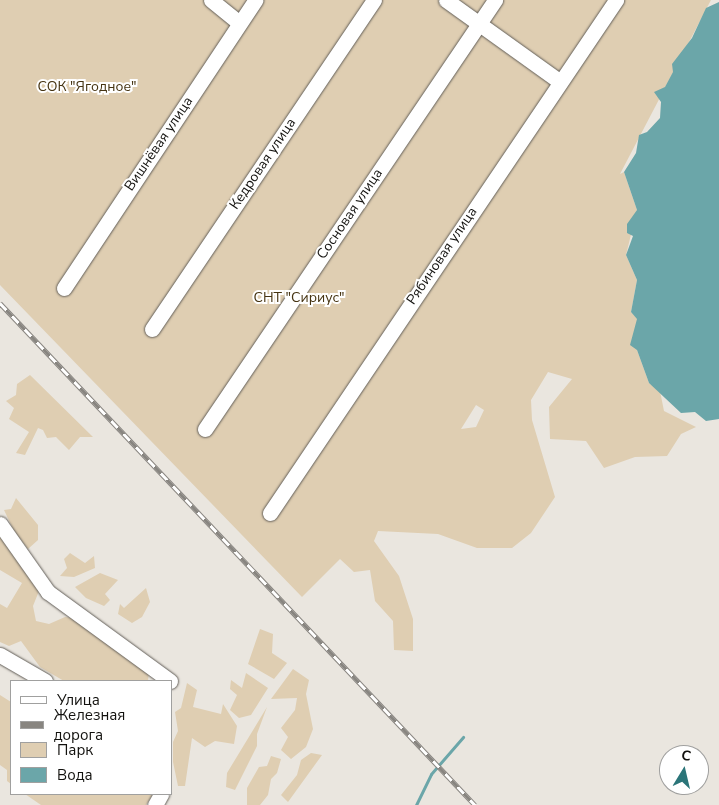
<!DOCTYPE html>
<meta charset="utf-8">
<style>
body{margin:0}
#map{position:relative;width:719px;height:805px;overflow:hidden;background:#eae6df;font-family:"Nunito Sans",sans-serif}
div>[style]{position:absolute}
[style*='--x']{left:calc(var(--x)*1px);top:calc(var(--y)*1px);width:calc(var(--w)*1px);rotate:calc(var(--a)*1deg)}
.green>*{inset:0;background:#dfceb2}
.water>*{inset:0;background:#6ba6a9}
.stream>*{height:3px;margin:-1.5px;padding:0 1.5px;transform-origin:1.5px;border-radius:1.5px;background:#6ba6a9}
.roads{filter:drop-shadow(0 0 1px #625e58) drop-shadow(0 0 1px #625e58)}
.minor>*{height:15px;margin:-7.5px;padding:0 7.5px;transform-origin:7.5px;border-radius:7.5px;background:#fff}
.rail>*{height:5px;margin-top:-2.5px;transform-origin:0;background:repeating-linear-gradient(90deg,#fff 0 9px,#888580 0 18px);box-sizing:border-box;border-block:1px solid #888580}
span{translate:-50% -50%;white-space:nowrap;text-align:center;line-height:1.15;-webkit-text-stroke:4px #fff;paint-order:stroke}
.park-label{font-size:14px;color:#453311}
.street-label{font-size:14px;color:#12110e}
.legend{position:absolute;left:10px;top:680px;width:162px;height:115px;box-sizing:border-box;background:#fff;border:1px solid #a0a09f;margin:0;padding:6px 9px;list-style:none;font-size:15px;color:#12110e}
.legend li{display:flex;align-items:center;gap:10px;height:25px}
.legend b{width:25px;border:1px solid #a0a09f}
.north{position:absolute;left:659px;top:745px;width:50px;height:50px;box-sizing:border-box;background:#fff;border:1px solid #a0a09f;border-radius:50%;rotate:9deg;font-size:14px;font-weight:700;line-height:20px;text-align:center;color:#12110e}
.north::after{content:'';display:block;margin:auto;width:18px;height:22px;background:#2b7579;clip-path:polygon(50% 0,100% 100%,50% 72%,0 100%)}
</style>
<div id="map">
<div class="green">
<i style="clip-path:polygon(evenodd,0 0,711px 0,620px 174px,624px 172px,637px 210px,626px 255px,637px 280px,631px 312px,637px 318px,637px 350px,649px 383px,660px 391px,664px 411px,696px 427px,681px 434px,667px 456px,635px 457px,604px 468px,586px 441px,550px 439px,549px 407px,572px 379px,548px 372px,531px 400px,532px 420px,555px 497px,531px 533px,512px 548px,477px 548px,438px 534px,378px 531px,374px 541px,399px 576px,413px 619px,413px 651px,394px 650px,393px 621px,375px 601px,370px 570px,354px 572px,340px 559px,302px 597px,0 285px,0 0,476px 405px,484px 410px,476px 427px,461px 429px,476px 405px)"></i>
<i style="clip-path:polygon(30px 375px,93px 437px,80px 437px,69px 450px,56px 437px,47px 438px,43px 430px,38px 428px,25px 455px,16px 453px,29px 432px,9px 419px,14px 408px,6px 401px,16px 395px,17px 384px)"></i>
<i style="clip-path:polygon(16px 498px,38px 525px,38px 540px,28px 549px,14px 531px,4px 510px,11px 509px)"></i>
<i style="clip-path:polygon(0 531px,39px 591px,33px 606px,36px 621px,49px 624px,65px 617px,82px 619px,149px 671px,148px 681px,64px 681px,40px 667px,21px 641px,9px 646px,0 642px,0 604px,7px 608px,22px 583px,0 570px)"></i>
<i style="clip-path:polygon(70px 553px,85px 563px,94px 556px,95px 568px,74px 577px,60px 576px,67px 568px,64px 559px)"></i>
<i style="clip-path:polygon(100px 573px,118px 580px,105px 594px,110px 600px,104px 606px,86px 598px,75px 587px)"></i>
<i style="clip-path:polygon(146px 588px,150px 602px,142px 617px,132px 623px,118px 614px,120px 604px,124px 608px)"></i>
<i style="clip-path:polygon(260px 629px,273px 634px,272px 653px,287px 663px,274px 679px,248px 664px)"></i>
<i style="clip-path:polygon(293px 669px,309px 680px,306px 694px,313px 729px,306px 747px,291px 759px,281px 750px,288px 737px,281px 728px,295px 710px,297px 698px,271px 699px)"></i>
<i style="clip-path:polygon(246px 673px,268px 688px,251px 715px,239px 718px,230px 710px,237px 695px,230px 689px,231px 680px,242px 688px)"></i>
<i style="clip-path:polygon(187px 683px,197px 690px,193px 707px,221px 714px,223px 704px,237px 726px,234px 744px,215px 741px,205px 747px,192px 738px,185px 786px,178px 786px,173px 762px,173px 742px,178px 731px,175px 712px,181px 708px)"></i>
<i style="clip-path:polygon(0 695px,11px 702px,11px 784px,7px 781px,7px 770px,0 765px)"></i>
<i style="clip-path:polygon(267px 707px,257px 734px,257px 746px,235px 790px,226px 787px,227px 773px)"></i>
<i style="clip-path:polygon(311px 753px,322px 755px,288px 802px,281px 795px,297px 775px,301px 760px)"></i>
<i style="clip-path:polygon(271px 756px,281px 759px,277px 773px,271px 779px,268px 795px,260px 805px,247px 805px,247px 788px,259px 767px,267px 766px)"></i>
<i style="clip-path:polygon(25px 794px,153px 794px,146px 805px,41px 805px)"></i>
</div>
<div class="water">
<i style="clip-path:polygon(719px 2px,719px 419px,706px 421px,695px 412px,681px 413px,649px 383px,637px 350px,630px 345px,637px 319px,631px 312px,637px 280px,626px 255px,633px 236px,627px 233px,627px 224px,637px 210px,624px 172px,636px 153px,639px 135px,647px 132px,660px 118px,661px 102px,654px 92px,665px 87px,673px 72px,672px 64px,692px 38px,706px 8px)"></i>
</div>
<div class="stream">
<i style="--x:416;--y:805;--w:34;--a:-64"></i>
<i style="--x:431;--y:774;--w:49;--a:-49.1"></i>
</div>
<div class="roads">
<div class="minor">
<i style="--x:211;--y:0;--w:36;--a:39"></i>
<i style="--x:446;--y:0;--w:139;--a:35.6"></i>
<i style="--x:64;--y:288;--w:346;--a:-56.4"></i>
<i style="--x:152;--y:329;--w:397;--a:-56"></i>
<i style="--x:205;--y:429;--w:518;--a:-55.94"></i>
<i style="--x:270;--y:513;--w:619;--a:-56"></i>
<i style="--x:0;--y:524;--w:83;--a:54.8"></i>
<i style="--x:48;--y:592;--w:151;--a:36.1"></i>
<i style="--x:0;--y:655;--w:52;--a:30"></i>
<i style="--x:155;--y:805;--w:13;--a:-61"></i>
</div>
</div>
<div class="rail">
<i style="--x:0;--y:303;--w:691;--a:46.58"></i>
</div>
<div class="park-label">
<span style="left:87px;top:87px">СОК "Ягодное"</span>
<span style="left:299px;top:298px">СНТ "Сириус"</span>
</div>
<div class="street-label">
<span style="left:159px;top:144px;rotate:-56deg">Вишнёвая улица</span>
<span style="left:263px;top:164px;rotate:-56deg">Кедровая улица</span>
<span style="left:350px;top:214px;rotate:-56deg">Сосновая улица</span>
<span style="left:442px;top:256px;rotate:-56deg">Рябиновая улица</span>
</div>
<ul class="legend">
<li><b style="height:6px;background:#fff"></b>Улица</li>
<li><b style="height:6px;background:#888580"></b>Железная дорога</li>
<li><b style="height:14px;background:#dfceb2"></b>Парк</li>
<li><b style="height:14px;background:#6ba6a9"></b>Вода</li>
</ul>
<div class="north">С</div>
</div>
